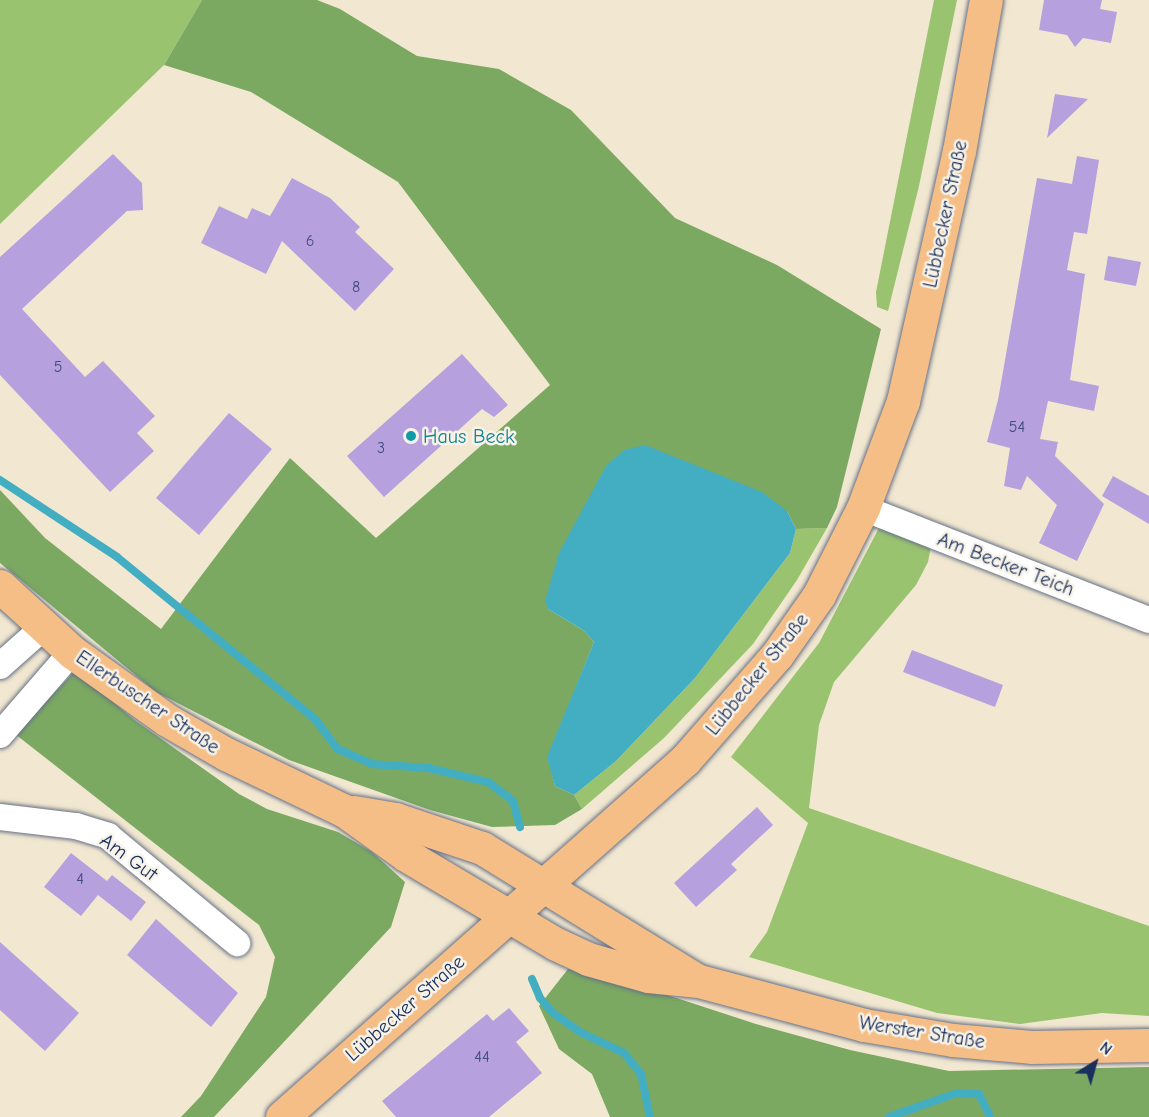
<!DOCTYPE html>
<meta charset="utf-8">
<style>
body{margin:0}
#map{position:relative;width:1149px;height:1117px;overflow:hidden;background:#f2e8d1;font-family:"Comic Neue",sans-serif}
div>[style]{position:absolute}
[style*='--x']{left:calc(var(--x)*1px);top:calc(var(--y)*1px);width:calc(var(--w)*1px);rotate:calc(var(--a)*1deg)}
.green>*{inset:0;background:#9ac370}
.forest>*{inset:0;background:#7ba962}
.water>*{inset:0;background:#43adc2}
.stream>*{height:8px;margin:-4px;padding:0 4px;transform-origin:4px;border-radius:4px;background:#43adc2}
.building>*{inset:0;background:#b6a0de}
.roads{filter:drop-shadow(0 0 2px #667086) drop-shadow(0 0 2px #667086)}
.minor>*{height:26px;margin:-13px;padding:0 13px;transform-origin:13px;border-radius:13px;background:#fff}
.major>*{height:33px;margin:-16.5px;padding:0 16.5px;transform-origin:16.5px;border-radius:16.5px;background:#f6be87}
.dots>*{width:16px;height:16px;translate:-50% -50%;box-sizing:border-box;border:3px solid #f7f3e8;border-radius:50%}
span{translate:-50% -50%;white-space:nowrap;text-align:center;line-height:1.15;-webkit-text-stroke:5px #f7f3e8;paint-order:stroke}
.number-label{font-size:16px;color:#424b7e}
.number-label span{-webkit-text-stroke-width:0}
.street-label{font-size:20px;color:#1b2f5e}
.culture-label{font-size:20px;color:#0d838f}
.left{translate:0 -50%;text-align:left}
.north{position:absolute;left:1065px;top:1033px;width:60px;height:60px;-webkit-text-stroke:4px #f7f3e8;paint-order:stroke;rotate:37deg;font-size:16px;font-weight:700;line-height:24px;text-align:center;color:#1b2f5e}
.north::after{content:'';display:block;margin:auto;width:21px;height:27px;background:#1b2f5e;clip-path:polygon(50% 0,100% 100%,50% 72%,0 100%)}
</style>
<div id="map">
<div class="green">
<i style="clip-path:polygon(0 0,202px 0,164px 65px,0 224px)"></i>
<i style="clip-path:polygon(934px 0,957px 0,919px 186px,888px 311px,877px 307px,876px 292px)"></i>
<i style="clip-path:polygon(880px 526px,931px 546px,928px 562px,916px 585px,834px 682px,819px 725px,809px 808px,1149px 926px,1149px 1016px,1102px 1013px,1020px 1024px,937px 1013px,749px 957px,767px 932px,808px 823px,731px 757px,819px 643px)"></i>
<i style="clip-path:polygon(827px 528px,797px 580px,753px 644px,664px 738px,582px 809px,574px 795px,616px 761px,695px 678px,790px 553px,796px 529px)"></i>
</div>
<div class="forest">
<i style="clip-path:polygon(202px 0,317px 0,340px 9px,417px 56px,499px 69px,571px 110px,675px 218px,777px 265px,881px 329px,837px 507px,827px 528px,796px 529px,787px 511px,548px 609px,583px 630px,594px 642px,548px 757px,555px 786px,574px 795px,582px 809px,555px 825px,492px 827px,430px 810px,289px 760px,156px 692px,0 563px,0 490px,45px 538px,161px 629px,290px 458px,376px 538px,550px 385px,398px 182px,251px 92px,164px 65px)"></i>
<i style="clip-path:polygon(75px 671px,136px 721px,239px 794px,267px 809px,338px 832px,372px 852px,405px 882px,391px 927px,214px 1117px,181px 1117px,201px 1096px,266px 997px,275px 957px,259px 925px,15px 734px)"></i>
<i style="clip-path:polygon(568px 969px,591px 970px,756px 1024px,850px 1050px,949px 1071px,1149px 1067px,1149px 1117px,610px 1117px,592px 1074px,559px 1049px,539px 1006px)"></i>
</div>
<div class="water">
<i style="clip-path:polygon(645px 445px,762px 492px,787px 511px,796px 529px,790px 553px,695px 678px,616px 761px,574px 795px,555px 786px,547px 757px,594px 642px,583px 630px,548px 609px,545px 601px,559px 553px,606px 466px,624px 450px)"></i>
</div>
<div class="stream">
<i style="--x:0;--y:480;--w:140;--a:33.3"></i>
<i style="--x:117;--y:557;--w:256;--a:39.3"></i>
<i style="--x:315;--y:719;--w:38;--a:53"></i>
<i style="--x:338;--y:749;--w:36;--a:24"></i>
<i style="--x:371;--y:764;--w:57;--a:4"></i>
<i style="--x:428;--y:768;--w:62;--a:13.1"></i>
<i style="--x:488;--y:782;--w:31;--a:37"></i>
<i style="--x:513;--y:801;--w:27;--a:75"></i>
<i style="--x:532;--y:979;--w:21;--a:67"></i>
<i style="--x:540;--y:998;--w:20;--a:49"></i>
<i style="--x:553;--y:1013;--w:33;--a:35"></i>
<i style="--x:580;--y:1032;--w:49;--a:25.5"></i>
<i style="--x:624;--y:1053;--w:27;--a:51"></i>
<i style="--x:641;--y:1074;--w:44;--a:78.2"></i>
<i style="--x:889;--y:1117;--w:72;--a:-19.4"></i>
<i style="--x:957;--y:1093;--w:22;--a:3"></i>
<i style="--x:979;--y:1094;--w:25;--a:64"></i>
</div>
<div class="building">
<i style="clip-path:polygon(1044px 0,1102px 0,1100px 9px,1117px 12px,1111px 43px,1083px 38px,1075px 47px,1067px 35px,1039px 30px)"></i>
<i style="clip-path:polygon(1055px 94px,1088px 99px,1047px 138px)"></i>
<i style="clip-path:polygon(113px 154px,142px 183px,143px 210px,127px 211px,22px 309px,85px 377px,103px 361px,155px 416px,137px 433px,154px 451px,110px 492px,0 375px,0 257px)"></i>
<i style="clip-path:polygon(1077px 156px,1099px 160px,1087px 234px,1074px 232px,1067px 270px,1085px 274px,1070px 380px,1099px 386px,1094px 411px,1048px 401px,1040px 439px,1058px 442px,1055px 456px,1104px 504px,1077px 561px,1039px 543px,1057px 505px,1027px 476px,1021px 490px,1004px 486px,1010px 448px,987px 442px,998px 400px,1037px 178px,1072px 184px)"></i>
<i style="clip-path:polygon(292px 178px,330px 198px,360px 227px,355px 232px,394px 269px,355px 311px,282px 241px,266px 274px,201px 243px,219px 206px,247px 219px,252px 208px,270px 216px)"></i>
<i style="clip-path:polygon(1108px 256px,1141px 262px,1136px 286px,1104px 280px)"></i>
<i style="clip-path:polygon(462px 354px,508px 405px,494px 417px,482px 409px,384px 497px,347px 456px)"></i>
<i style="clip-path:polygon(229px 413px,272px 449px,199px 535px,156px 498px)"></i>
<i style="clip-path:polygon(1113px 476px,1149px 496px,1149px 524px,1102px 496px)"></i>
<i style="clip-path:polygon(912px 650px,1003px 685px,995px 707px,903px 672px)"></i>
<i style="clip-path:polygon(757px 807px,773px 825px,731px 864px,737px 870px,696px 907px,674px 883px)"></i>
<i style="clip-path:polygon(71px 853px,107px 881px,112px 875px,146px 902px,131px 921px,98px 895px,81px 916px,44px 887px)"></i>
<i style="clip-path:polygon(156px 919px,238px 993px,211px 1027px,127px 955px)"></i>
<i style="clip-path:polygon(0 942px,79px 1013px,45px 1051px,0 1010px)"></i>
<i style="clip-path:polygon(509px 1008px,529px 1031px,516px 1042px,542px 1073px,489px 1117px,396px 1117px,382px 1101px,487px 1014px,493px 1021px)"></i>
</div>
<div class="roads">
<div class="minor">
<i style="--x:863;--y:508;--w:307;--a:21.4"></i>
<i style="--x:0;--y:666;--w:59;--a:-41.6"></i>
<i style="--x:0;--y:735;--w:110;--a:-49.1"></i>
<i style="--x:0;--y:817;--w:77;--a:6.8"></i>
<i style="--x:76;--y:826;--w:34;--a:17"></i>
<i style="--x:108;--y:836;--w:168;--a:39.7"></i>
</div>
<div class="major">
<i style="--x:0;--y:586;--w:98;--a:42.5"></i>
<i style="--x:72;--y:652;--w:117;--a:35.6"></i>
<i style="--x:167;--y:720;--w:68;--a:30"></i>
<i style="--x:226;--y:754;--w:132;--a:25.6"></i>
<i style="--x:345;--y:811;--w:75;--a:35.8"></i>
<i style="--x:406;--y:855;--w:174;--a:30.7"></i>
<i style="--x:556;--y:944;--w:35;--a:25"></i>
<i style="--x:588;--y:959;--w:62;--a:15.8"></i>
<i style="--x:648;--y:976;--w:51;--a:5.6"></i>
<i style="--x:699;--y:981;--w:171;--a:14.9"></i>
<i style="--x:864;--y:1025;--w:90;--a:9.6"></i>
<i style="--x:953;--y:1040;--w:78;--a:5.1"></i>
<i style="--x:1031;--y:1047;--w:118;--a:-1"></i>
<i style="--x:354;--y:812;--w:42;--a:9.7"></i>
<i style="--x:395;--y:819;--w:92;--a:18.4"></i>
<i style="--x:482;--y:848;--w:250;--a:31.6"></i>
<i style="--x:282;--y:1117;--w:538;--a:-41.54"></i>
<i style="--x:685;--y:760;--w:140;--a:-48.8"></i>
<i style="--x:777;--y:655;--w:73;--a:-55"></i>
<i style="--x:819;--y:595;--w:97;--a:-63.2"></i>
<i style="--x:863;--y:508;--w:114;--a:-69.5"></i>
<i style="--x:903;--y:401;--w:256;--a:-77.4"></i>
<i style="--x:959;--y:151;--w:153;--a:-79.9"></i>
</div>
</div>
<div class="dots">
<i style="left:411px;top:436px;background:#0f9aa8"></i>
</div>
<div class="number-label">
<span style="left:310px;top:241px">6</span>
<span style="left:356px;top:287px">8</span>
<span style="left:58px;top:367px">5</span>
<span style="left:1017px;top:427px">54</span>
<span style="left:381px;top:448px">3</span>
<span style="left:80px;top:879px">4</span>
<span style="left:482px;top:1057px">44</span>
</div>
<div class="street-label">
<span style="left:945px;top:214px;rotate:-78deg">Lübbecker Straße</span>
<span style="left:1006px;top:564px;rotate:21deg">Am Becker Teich</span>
<span style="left:757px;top:674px;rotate:-51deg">Lübbecker Straße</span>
<span style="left:148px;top:702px;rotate:34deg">Ellerbuscher Straße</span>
<span style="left:129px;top:857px;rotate:36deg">Am Gut</span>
<span style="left:405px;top:1008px;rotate:-41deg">Lübbecker Straße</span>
<span style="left:922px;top:1032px;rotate:9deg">Werster Straße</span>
</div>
<div class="culture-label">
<span class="left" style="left:423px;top:436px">Haus Beck</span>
</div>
<div class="north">N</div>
</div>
